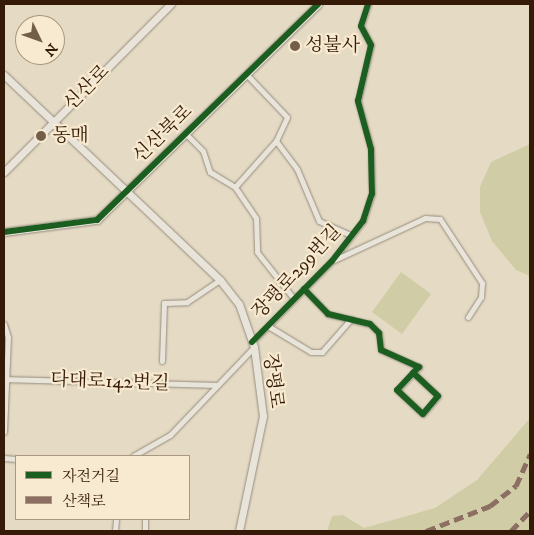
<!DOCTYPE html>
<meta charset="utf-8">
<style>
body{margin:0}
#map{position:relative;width:534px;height:535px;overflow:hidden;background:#e5dac4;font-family:"IM FELL DW Pica","Noto Serif KR",serif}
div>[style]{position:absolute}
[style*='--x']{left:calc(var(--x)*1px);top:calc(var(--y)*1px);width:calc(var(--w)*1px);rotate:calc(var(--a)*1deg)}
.green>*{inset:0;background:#d0cca5}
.roads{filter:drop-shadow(0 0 1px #958c7d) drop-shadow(0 0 1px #958c7d)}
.street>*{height:5px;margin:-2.5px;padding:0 2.5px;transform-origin:2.5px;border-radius:2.5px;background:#e9e4d9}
.secondary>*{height:7px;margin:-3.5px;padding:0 3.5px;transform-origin:3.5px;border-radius:3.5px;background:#e9e4d9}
.quiet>*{height:5px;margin-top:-2.5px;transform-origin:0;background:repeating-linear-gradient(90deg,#8d6e63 0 10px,transparent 0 15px)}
.cycleway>*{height:6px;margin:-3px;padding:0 3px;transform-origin:3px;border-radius:3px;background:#1b5e20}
.dots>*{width:14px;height:14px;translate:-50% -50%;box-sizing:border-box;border:2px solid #f7ead0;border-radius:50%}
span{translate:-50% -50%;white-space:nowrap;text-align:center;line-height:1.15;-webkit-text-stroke:4.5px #f7ead0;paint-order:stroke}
.poi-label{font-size:19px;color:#351b07}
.left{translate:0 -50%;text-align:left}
.street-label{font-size:19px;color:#351b07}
.frame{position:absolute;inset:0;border:5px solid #351b07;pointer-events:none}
.legend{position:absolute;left:15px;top:455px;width:175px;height:65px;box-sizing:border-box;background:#f7ead0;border:1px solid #a99780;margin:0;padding:6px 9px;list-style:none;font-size:15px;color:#351b07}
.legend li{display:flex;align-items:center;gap:10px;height:25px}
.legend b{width:25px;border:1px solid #a99780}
.north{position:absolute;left:15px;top:15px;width:50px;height:50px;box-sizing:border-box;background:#f7ead0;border:1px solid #a99780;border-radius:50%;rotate:132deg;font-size:14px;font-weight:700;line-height:20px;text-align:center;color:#351b07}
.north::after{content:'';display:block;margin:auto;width:18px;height:22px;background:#735e49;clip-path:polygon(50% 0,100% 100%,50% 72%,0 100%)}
</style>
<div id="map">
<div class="green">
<i style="clip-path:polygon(530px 144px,530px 276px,516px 270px,492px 241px,480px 212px,480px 187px,491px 162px)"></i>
<i style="clip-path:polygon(401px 272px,431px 294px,402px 334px,372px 312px)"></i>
<i style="clip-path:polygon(530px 418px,530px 531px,327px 531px,332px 516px,343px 515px,364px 528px,435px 508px,477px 480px)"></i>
</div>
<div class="roads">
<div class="street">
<i style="--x:185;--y:133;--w:25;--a:45"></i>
<i style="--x:203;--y:151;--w:22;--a:72"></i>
<i style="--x:210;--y:172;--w:29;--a:31"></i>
<i style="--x:235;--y:187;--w:37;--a:56"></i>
<i style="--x:256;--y:218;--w:34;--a:88"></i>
<i style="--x:257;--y:252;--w:60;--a:51.8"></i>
<i style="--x:276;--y:141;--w:35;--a:53"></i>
<i style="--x:297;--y:169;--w:56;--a:67.1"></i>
<i style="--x:319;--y:221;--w:35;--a:24"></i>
<i style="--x:235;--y:187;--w:62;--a:-48.3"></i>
<i style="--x:276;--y:141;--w:26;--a:-65"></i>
<i style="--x:287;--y:117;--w:59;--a:-133.6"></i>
<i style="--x:332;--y:261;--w:102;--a:-24.8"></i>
<i style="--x:425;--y:218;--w:15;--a:4"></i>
<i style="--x:440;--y:219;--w:77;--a:56.7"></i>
<i style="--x:482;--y:283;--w:14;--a:94"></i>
<i style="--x:481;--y:297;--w:24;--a:123"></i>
<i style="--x:304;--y:289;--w:35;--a:46"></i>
<i style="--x:328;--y:314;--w:43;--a:13.4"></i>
<i style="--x:370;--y:324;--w:13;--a:45"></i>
<i style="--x:379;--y:333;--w:17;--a:83"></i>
<i style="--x:381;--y:350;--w:42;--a:24.1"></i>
<i style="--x:419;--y:367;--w:8;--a:135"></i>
<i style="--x:413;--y:373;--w:23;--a:133"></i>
<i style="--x:397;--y:390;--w:35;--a:43"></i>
<i style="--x:423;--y:414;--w:23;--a:-50"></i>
<i style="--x:438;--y:396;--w:34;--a:-137"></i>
<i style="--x:4;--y:324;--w:14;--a:73"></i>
<i style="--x:8;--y:337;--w:95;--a:92.4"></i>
<i style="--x:268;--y:326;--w:50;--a:31.2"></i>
<i style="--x:311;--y:352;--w:11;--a:0"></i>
<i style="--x:322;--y:352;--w:44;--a:-48.7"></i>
<i style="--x:252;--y:342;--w:114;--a:-45.4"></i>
<i style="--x:332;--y:261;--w:51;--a:-52.2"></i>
<i style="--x:363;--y:221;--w:28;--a:-72"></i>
<i style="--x:372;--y:194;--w:45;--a:-91.3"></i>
<i style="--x:371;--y:149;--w:50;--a:-105.2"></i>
<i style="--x:358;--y:101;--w:57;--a:-76.9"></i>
<i style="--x:371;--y:45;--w:21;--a:-118"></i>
<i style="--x:361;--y:26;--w:23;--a:-72"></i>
<i style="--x:162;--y:361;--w:58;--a:-88"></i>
<i style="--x:164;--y:303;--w:23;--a:-2"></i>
<i style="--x:187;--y:302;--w:40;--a:-34"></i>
<i style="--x:4;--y:379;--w:212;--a:1.6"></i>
<i style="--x:133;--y:456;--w:43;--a:-29.6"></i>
<i style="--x:170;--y:435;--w:122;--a:-46.3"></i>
<i style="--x:4;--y:458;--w:12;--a:5"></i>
<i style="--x:115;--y:531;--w:12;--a:-85"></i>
<i style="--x:145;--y:531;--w:12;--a:-90"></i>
</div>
<div class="secondary">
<i style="--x:4;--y:75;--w:298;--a:43.5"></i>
<i style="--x:220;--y:280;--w:31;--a:52"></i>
<i style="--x:239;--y:304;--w:46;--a:70.8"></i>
<i style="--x:254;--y:347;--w:70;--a:82.6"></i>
<i style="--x:263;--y:416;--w:117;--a:101.8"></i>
<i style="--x:4;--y:172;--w:237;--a:-45.2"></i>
<i style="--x:4;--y:232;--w:94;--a:-7.4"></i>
<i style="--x:97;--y:220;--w:309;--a:-44.3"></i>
</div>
</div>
<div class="quiet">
<i style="--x:426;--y:531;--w:69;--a:-21.3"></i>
<i style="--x:490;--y:506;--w:33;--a:-38"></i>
<i style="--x:516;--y:486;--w:35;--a:-66"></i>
<i style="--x:511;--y:531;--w:28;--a:-46"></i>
</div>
<div class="cycleway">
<i style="--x:4;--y:232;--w:94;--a:-7.4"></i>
<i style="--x:97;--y:220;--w:309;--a:-44.3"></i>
<i style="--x:304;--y:289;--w:35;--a:46"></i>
<i style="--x:328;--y:314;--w:43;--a:13.4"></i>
<i style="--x:370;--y:324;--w:13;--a:45"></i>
<i style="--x:379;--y:333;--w:17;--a:83"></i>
<i style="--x:381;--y:350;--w:42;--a:24.1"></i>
<i style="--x:419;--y:367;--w:8;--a:135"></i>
<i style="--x:413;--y:373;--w:23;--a:133"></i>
<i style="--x:397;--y:390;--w:35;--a:43"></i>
<i style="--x:423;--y:414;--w:23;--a:-50"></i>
<i style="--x:438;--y:396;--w:34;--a:-137"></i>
<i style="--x:252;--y:342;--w:114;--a:-45.4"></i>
<i style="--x:332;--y:261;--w:51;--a:-52.2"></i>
<i style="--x:363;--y:221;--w:28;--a:-72"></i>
<i style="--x:372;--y:194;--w:45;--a:-91.3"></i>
<i style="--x:371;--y:149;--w:50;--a:-105.2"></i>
<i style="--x:358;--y:101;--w:57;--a:-76.9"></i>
<i style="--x:371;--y:45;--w:21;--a:-118"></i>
<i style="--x:361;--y:26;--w:23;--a:-72"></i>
</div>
<div class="dots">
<i style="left:295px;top:46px;background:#735e49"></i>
<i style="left:41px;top:136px;background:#735e49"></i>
</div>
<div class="poi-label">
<span class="left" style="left:305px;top:46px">성불사</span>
<span class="left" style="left:52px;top:136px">동매</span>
</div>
<div class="street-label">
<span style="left:87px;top:88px;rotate:-45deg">신산로</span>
<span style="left:163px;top:134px;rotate:-44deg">신산북로</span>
<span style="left:297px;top:272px;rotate:-47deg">장평로299번길</span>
<span style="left:273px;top:381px;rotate:83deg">장평로</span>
<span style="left:110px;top:382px;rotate:2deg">다대로142번길</span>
</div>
<div class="frame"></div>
<ul class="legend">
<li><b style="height:6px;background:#1b5e20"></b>자전거길</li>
<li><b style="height:6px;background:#8d6e63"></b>산책로</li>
</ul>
<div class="north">N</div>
</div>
